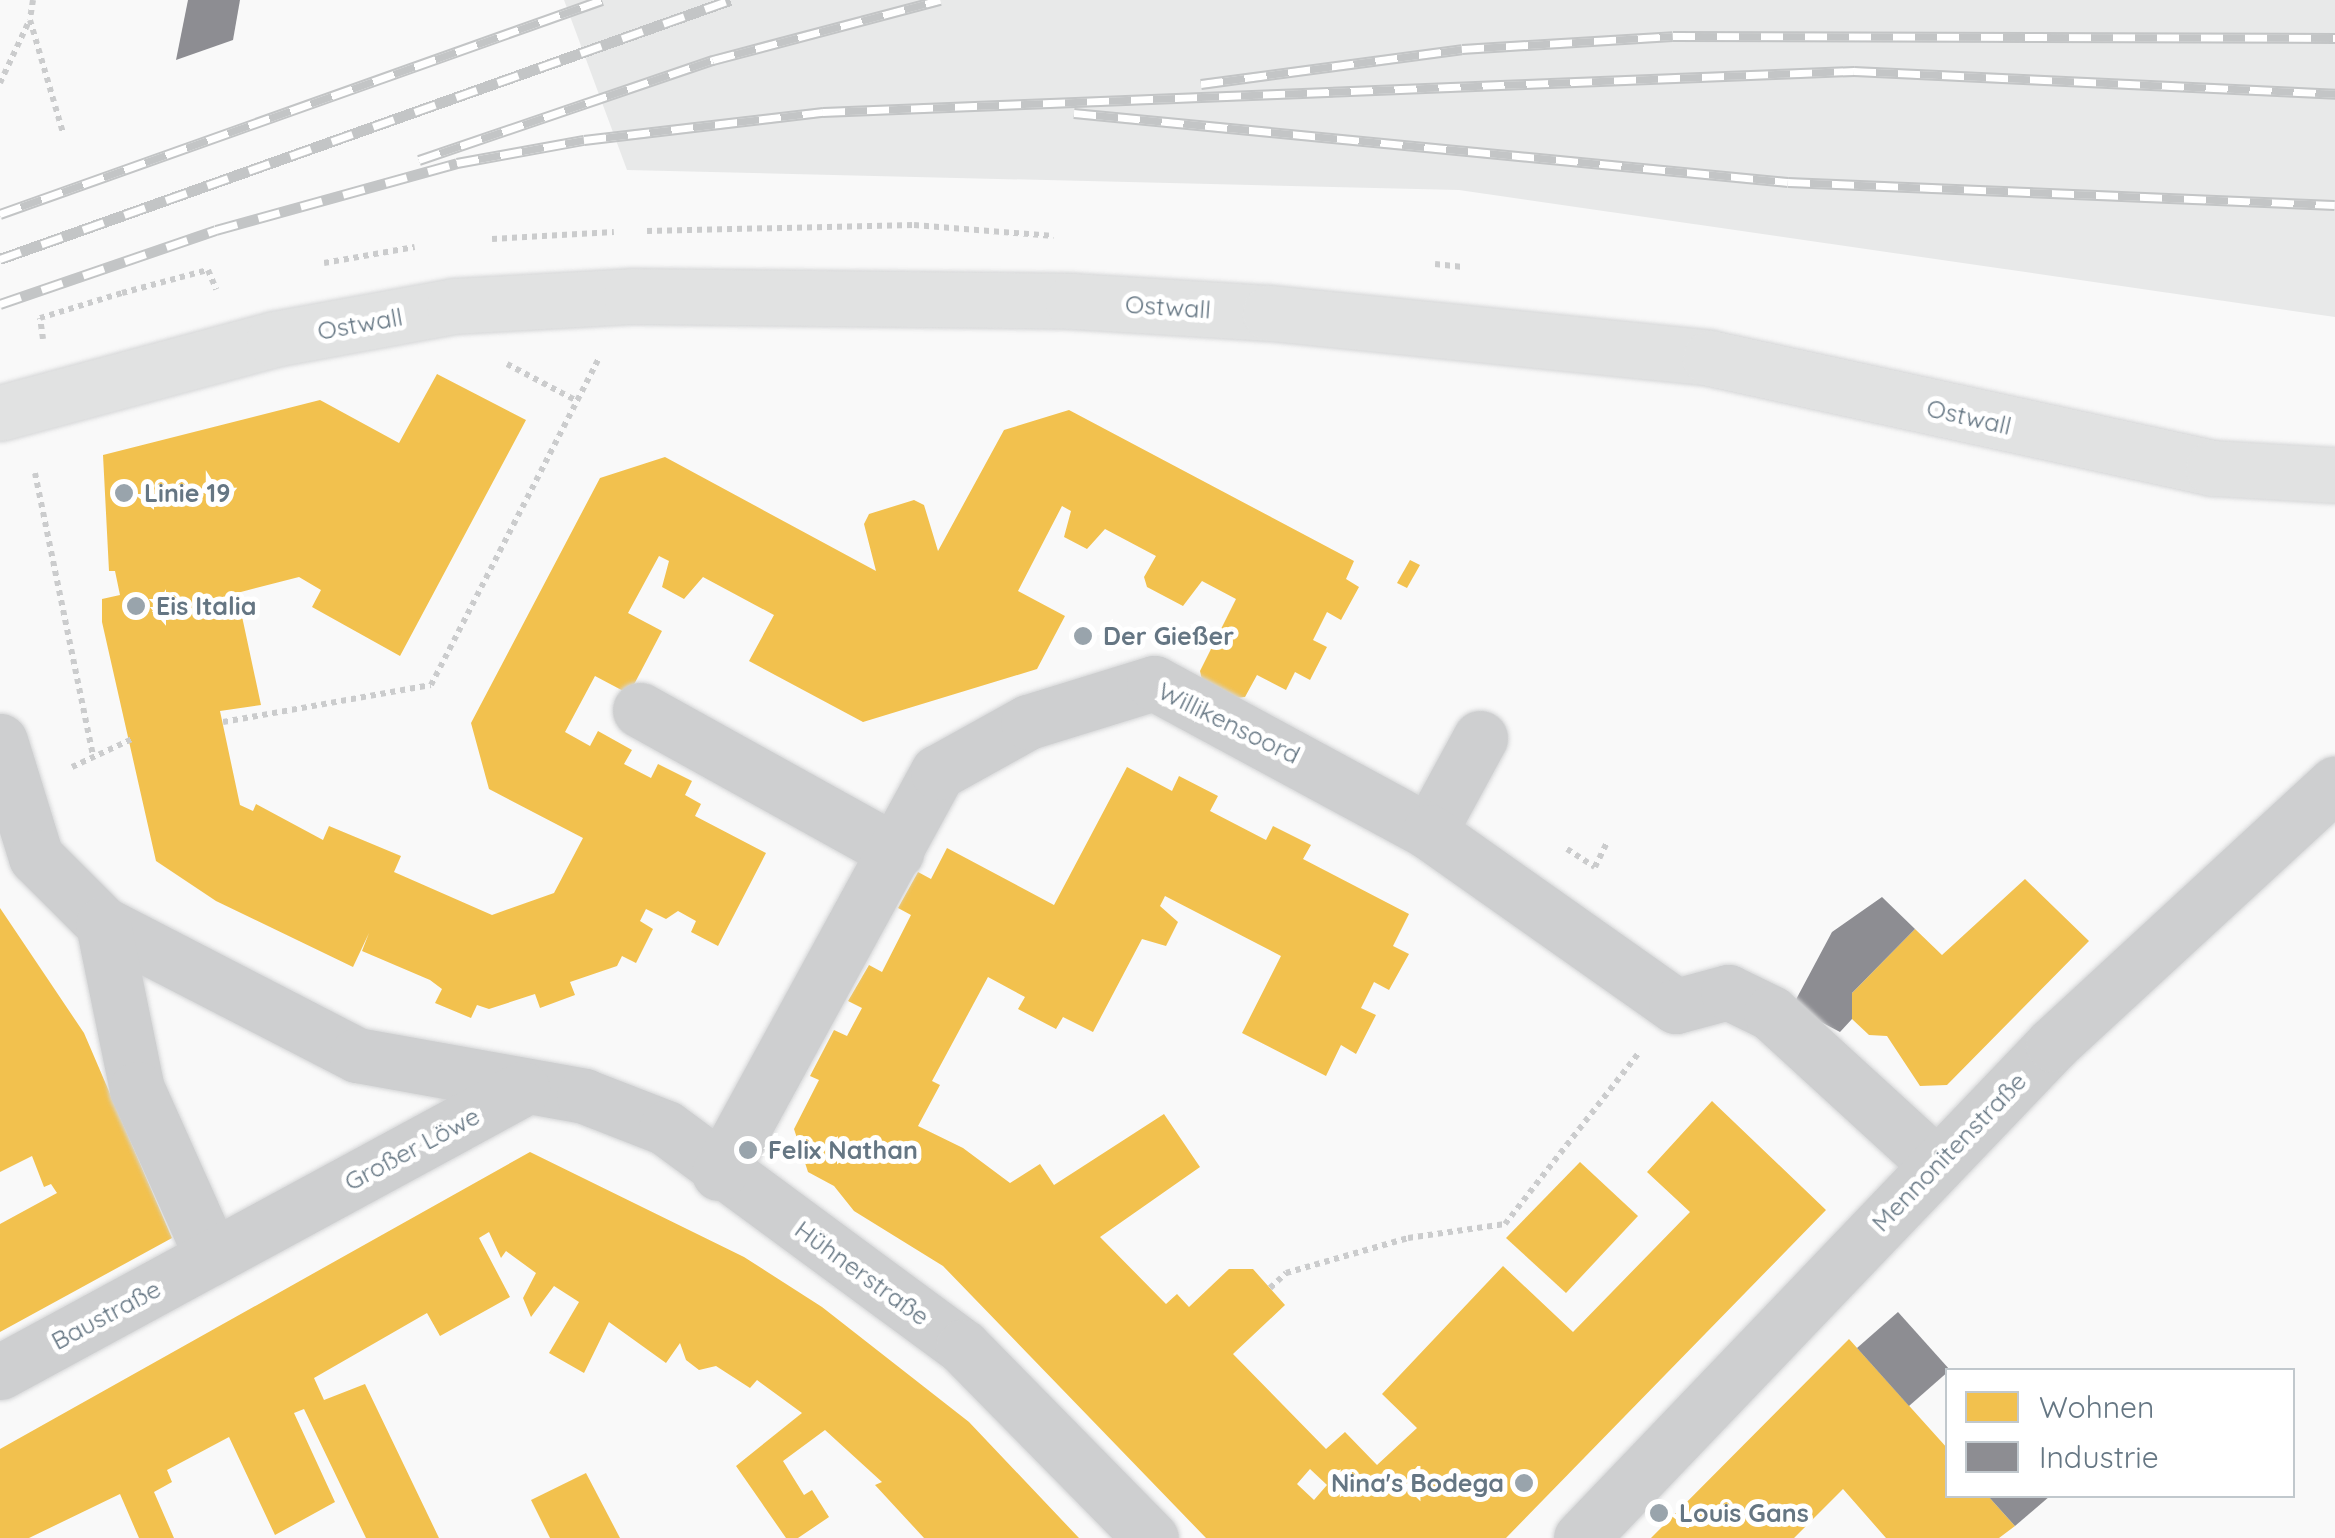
<!DOCTYPE html>
<meta charset="utf-8">
<style>
body{margin:0}
#map{position:relative;width:2335px;height:1538px;overflow:hidden;background:#f9f9f9;font-family:Quicksand,sans-serif}
div>[style]{position:absolute}
[style*='--x']{left:calc(var(--x)*1px);top:calc(var(--y)*1px);width:calc(var(--w)*1px);rotate:calc(var(--a)*1deg)}
.built>*{inset:0;background:#e8e9e9}
.homes>*{inset:0;background:#f2c14e}
.industry>*{inset:0;background:#8d8d92}
.path>*{height:6px;margin-top:-3px;transform-origin:0;background:repeating-linear-gradient(90deg,#cbcccd 0 5px,transparent 0 10px)}
.roads{filter:drop-shadow(0 0 2px #d5d6d7) drop-shadow(0 0 2px #d5d6d7)}
.minor>*{height:55px;margin:-27.5px;padding:0 27.5px;transform-origin:27.5px;border-radius:27.5px;background:#cecfd0}
.major>*{height:55px;margin:-27.5px;padding:0 27.5px;transform-origin:27.5px;border-radius:27.5px;background:#e1e2e2}
.rail>*{height:11px;margin-top:-5.5px;transform-origin:0;background:repeating-linear-gradient(90deg,#fff 0 22px,#c3c5c6 0 44px);box-sizing:border-box;border-block:2px solid #c3c5c6}
.dots>*{width:28px;height:28px;translate:-50% -50%;box-sizing:border-box;border:5px solid #fff;border-radius:50%}
span{translate:-50% -50%;white-space:nowrap;text-align:center;line-height:1.15;-webkit-text-stroke:10px #fff;paint-order:stroke}
.street-label{font-size:25px;color:#657683}
.poi-label{font-size:25px;color:#657683;font-weight:700}
.left{translate:0 -50%;text-align:left}
.right{translate:-100% -50%;text-align:right}
.legend{position:absolute;left:1945px;top:1368px;width:350px;height:130px;box-sizing:border-box;background:#fff;border:2px solid #c1c8cd;margin:0;padding:12px 18px;list-style:none;font-size:30px;color:#657683}
.legend li{display:flex;align-items:center;gap:20px;height:50px}
.legend b{width:50px;border:2px solid #c1c8cd}
</style>
<div id="map">
<div class="built">
<i style="clip-path:polygon(564px 0,2335px 0,2335px 317px,1459px 190px,627px 170px)"></i>
</div>
<div class="homes">
<i style="clip-path:polygon(437px 374px,526px 420px,400px 656px,312px 607px,321px 590px,299px 577px,237px 593px,261px 705px,220px 711px,240px 805px,253px 811px,256px 804px,323px 840px,329px 826px,401px 856px,394px 872px,492px 915px,554px 893px,583px 838px,489px 789px,471px 723px,600px 478px,665px 457px,876px 571px,864px 524px,869px 514px,914px 500px,924px 505px,938px 551px,1004px 430px,1069px 410px,1354px 561px,1346px 579px,1359px 587px,1341px 620px,1327px 612px,1313px 640px,1327px 647px,1310px 680px,1295px 672px,1286px 690px,1257px 675px,1245px 697px,1236px 698px,1202px 680px,1200px 671px,1236px 599px,1202px 581px,1183px 606px,1147px 587px,1144px 577px,1156px 556px,1105px 529px,1087px 549px,1064px 537px,1071px 511px,1062px 506px,1018px 591px,1065px 616px,1037px 669px,863px 722px,749px 661px,774px 615px,703px 577px,684px 599px,662px 587px,669px 561px,659px 556px,628px 613px,662px 631px,629px 694px,595px 676px,565px 732px,590px 746px,598px 731px,632px 750px,624px 764px,651px 778px,658px 764px,692px 781px,685px 795px,701px 804px,695px 816px,766px 853px,718px 946px,691px 932px,696px 921px,678px 911px,666px 919px,646px 909px,640px 921px,653px 929px,636px 963px,622px 956px,617px 966px,570px 982px,575px 995px,540px 1008px,535px 994px,489px 1009px,477px 1005px,471px 1018px,435px 1003px,442px 989px,430px 980px,362px 951px,369px 933px,353px 967px,216px 901px,156px 861px,102px 622px,102px 599px,120px 595px,115px 571px,109px 571px,103px 455px,320px 400px,399px 443px)"></i>
<i style="clip-path:polygon(1410px 560px,1420px 565px,1407px 588px,1397px 583px)"></i>
<i style="clip-path:polygon(evenodd,1127px 767px,1172px 791px,1179px 776px,1218px 796px,1210px 811px,1266px 840px,1273px 826px,1311px 845px,1303px 859px,1409px 914px,1393px 946px,1409px 954px,1389px 990px,1374px 982px,1361px 1008px,1376px 1015px,1356px 1054px,1341px 1045px,1326px 1076px,1242px 1033px,1281px 956px,1165px 896px,1160px 906px,1178px 922px,1166px 946px,1142px 939px,1093px 1032px,1063px 1017px,1056px 1029px,1018px 1009px,1025px 997px,988px 977px,932px 1081px,940px 1085px,918px 1126px,963px 1148px,1010px 1183px,1040px 1164px,1054px 1185px,1164px 1114px,1200px 1167px,1100px 1237px,1166px 1304px,1177px 1294px,1189px 1307px,1229px 1269px,1253px 1269px,1285px 1305px,1233px 1354px,1326px 1449px,1345px 1432px,1377px 1465px,1417px 1428px,1382px 1394px,1503px 1266px,1573px 1332px,1690px 1212px,1647px 1172px,1712px 1101px,1826px 1210px,1506px 1538px,1206px 1538px,943px 1266px,854px 1211px,834px 1186px,808px 1172px,794px 1129px,819px 1080px,810px 1076px,834px 1030px,847px 1036px,862px 1008px,848px 1001px,869px 965px,882px 972px,911px 915px,898px 908px,918px 872px,931px 879px,947px 848px,1054px 905px,1127px 767px,1310px 1469px,1327px 1485px,1314px 1500px,1297px 1484px,1310px 1469px)"></i>
<i style="clip-path:polygon(2025px 879px,2089px 941px,1947px 1085px,1920px 1086px,1887px 1036px,1869px 1035px,1852px 1019px,1852px 993px,1915px 929px,1942px 955px)"></i>
<i style="clip-path:polygon(0 908px,84px 1033px,172px 1238px,0 1332px,0 1224px,57px 1193px,51px 1184px,44px 1187px,32px 1156px,0 1172px)"></i>
<i style="clip-path:polygon(530px 1152px,744px 1257px,822px 1307px,969px 1422px,1079px 1538px,924px 1538px,875px 1485px,882px 1482px,825px 1430px,783px 1461px,804px 1495px,812px 1490px,829px 1517px,798px 1538px,786px 1538px,736px 1466px,802px 1413px,757px 1380px,750px 1388px,716px 1366px,699px 1370px,686px 1360px,680px 1343px,666px 1363px,609px 1322px,584px 1373px,549px 1353px,579px 1302px,554px 1286px,531px 1317px,523px 1298px,536px 1273px,506px 1251px,501px 1258px,489px 1232px,479px 1238px,510px 1297px,440px 1336px,427px 1313px,314px 1378px,324px 1400px,365px 1384px,439px 1538px,366px 1538px,304px 1409px,294px 1413px,335px 1502px,275px 1535px,229px 1437px,167px 1470px,172px 1482px,154px 1492px,174px 1538px,139px 1538px,120px 1494px,29px 1538px,0 1538px,0 1449px)"></i>
<i style="clip-path:polygon(1580px 1162px,1638px 1216px,1566px 1293px,1506px 1238px)"></i>
<i style="clip-path:polygon(1849px 1339px,1948px 1449px,1948px 1496px,1988px 1496px,2015px 1526px,1999px 1538px,1886px 1538px,1843px 1489px,1794px 1538px,1651px 1538px)"></i>
<i style="clip-path:polygon(586px 1473px,620px 1538px,550px 1538px,531px 1500px)"></i>
</div>
<div class="industry">
<i style="clip-path:polygon(188px 0,240px 0,233px 40px,176px 60px)"></i>
<i style="clip-path:polygon(1882px 897px,1915px 929px,1852px 993px,1852px 1019px,1840px 1032px,1792px 1007px,1832px 932px)"></i>
<i style="clip-path:polygon(1898px 1312px,1950px 1370px,1909px 1406px,1857px 1348px)"></i>
<i style="clip-path:polygon(1988px 1496px,2050px 1496px,2015px 1526px)"></i>
</div>
<div class="path">
<i style="--x:33;--y:0;--w:20;--a:99"></i>
<i style="--x:30;--y:20;--w:118;--a:73.7"></i>
<i style="--x:0;--y:83;--w:68;--a:-64.9"></i>
<i style="--x:647;--y:231;--w:267;--a:-1.3"></i>
<i style="--x:914;--y:225;--w:140;--a:4.5"></i>
<i style="--x:492;--y:239;--w:122;--a:-3.3"></i>
<i style="--x:324;--y:263;--w:92;--a:-10"></i>
<i style="--x:1435;--y:264;--w:28;--a:6"></i>
<i style="--x:43;--y:339;--w:21;--a:-98"></i>
<i style="--x:40;--y:318;--w:86;--a:-17"></i>
<i style="--x:122;--y:293;--w:89;--a:-15"></i>
<i style="--x:208;--y:270;--w:21;--a:67"></i>
<i style="--x:507;--y:364;--w:79;--a:27.9"></i>
<i style="--x:35;--y:473;--w:288;--a:78.4"></i>
<i style="--x:223;--y:722;--w:211;--a:-10.1"></i>
<i style="--x:431;--y:685;--w:368;--a:-62.8"></i>
<i style="--x:72;--y:767;--w:66;--a:-25"></i>
<i style="--x:1567;--y:849;--w:33;--a:33"></i>
<i style="--x:1595;--y:867;--w:28;--a:-64"></i>
<i style="--x:1270;--y:1288;--w:22;--a:-43"></i>
<i style="--x:1286;--y:1273;--w:127;--a:-16"></i>
<i style="--x:1408;--y:1238;--w:98;--a:-8.2"></i>
<i style="--x:1505;--y:1224;--w:216;--a:-52"></i>
</div>
<div class="roads">
<div class="minor">
<i style="--x:640;--y:710;--w:293;--a:29"></i>
<i style="--x:0;--y:741;--w:121;--a:72.8"></i>
<i style="--x:36;--y:857;--w:95;--a:45"></i>
<i style="--x:103;--y:924;--w:286;--a:27.3"></i>
<i style="--x:357;--y:1055;--w:231;--a:10.2"></i>
<i style="--x:584;--y:1096;--w:88;--a:21.3"></i>
<i style="--x:666;--y:1128;--w:369;--a:36.4"></i>
<i style="--x:963;--y:1347;--w:268;--a:45.5"></i>
<i style="--x:1429;--y:832;--w:107;--a:-61.5"></i>
<i style="--x:103;--y:924;--w:168;--a:78.4"></i>
<i style="--x:137;--y:1089;--w:184;--a:65.9"></i>
<i style="--x:719;--y:1173;--w:457;--a:-61.4"></i>
<i style="--x:938;--y:772;--w:103;--a:-29.1"></i>
<i style="--x:1028;--y:722;--w:132;--a:-17.2"></i>
<i style="--x:1154;--y:683;--w:313;--a:28.4"></i>
<i style="--x:1429;--y:832;--w:302;--a:35.2"></i>
<i style="--x:1676;--y:1006;--w:54;--a:-15.1"></i>
<i style="--x:1728;--y:992;--w:48;--a:26"></i>
<i style="--x:1771;--y:1013;--w:224;--a:42.5"></i>
<i style="--x:0;--y:1372;--w:594;--a:-28.46"></i>
<i style="--x:1581;--y:1538;--w:683;--a:-46.3"></i>
<i style="--x:2053;--y:1044;--w:384;--a:-42.7"></i>
</div>
<div class="major">
<i style="--x:0;--y:413;--w:284;--a:-15.1"></i>
<i style="--x:274;--y:339;--w:183;--a:-10.4"></i>
<i style="--x:454;--y:306;--w:177;--a:-3.2"></i>
<i style="--x:631;--y:296;--w:442;--a:0.6"></i>
<i style="--x:1073;--y:301;--w:197;--a:3.5"></i>
<i style="--x:1270;--y:313;--w:442;--a:5.8"></i>
<i style="--x:1710;--y:358;--w:515;--a:12.34"></i>
<i style="--x:2213;--y:468;--w:122;--a:3.3"></i>
</div>
</div>
<div class="rail">
<i style="--x:1201;--y:84;--w:263;--a:-7.6"></i>
<i style="--x:1462;--y:49;--w:211;--a:-3.5"></i>
<i style="--x:1673;--y:36;--w:662;--a:0.17"></i>
<i style="--x:1074;--y:113;--w:717;--a:5.52"></i>
<i style="--x:1788;--y:182;--w:547;--a:2.41"></i>
<i style="--x:419;--y:160;--w:311;--a:-18.8"></i>
<i style="--x:713;--y:60;--w:235;--a:-14.8"></i>
<i style="--x:0;--y:214;--w:639;--a:-19.57"></i>
<i style="--x:0;--y:259;--w:775;--a:-19.53"></i>
<i style="--x:0;--y:304;--w:228;--a:-18.9"></i>
<i style="--x:216;--y:230;--w:250;--a:-15.5"></i>
<i style="--x:457;--y:163;--w:129;--a:-10.3"></i>
<i style="--x:584;--y:140;--w:241;--a:-6.7"></i>
<i style="--x:823;--y:112;--w:1032;--a:-2.28"></i>
<i style="--x:1854;--y:71;--w:482;--a:2.7"></i>
</div>
<div class="dots">
<i style="left:124px;top:493px;background:#99a4ac"></i>
<i style="left:136px;top:606px;background:#99a4ac"></i>
<i style="left:1083px;top:636px;background:#99a4ac"></i>
<i style="left:748px;top:1150px;background:#99a4ac"></i>
<i style="left:1524px;top:1483px;background:#99a4ac"></i>
<i style="left:1659px;top:1513px;background:#99a4ac"></i>
</div>
<div class="street-label">
<span style="left:1168px;top:307px;rotate:4deg">Ostwall</span>
<span style="left:360px;top:324px;rotate:-10deg">Ostwall</span>
<span style="left:1969px;top:417px;rotate:13deg">Ostwall</span>
<span style="left:1229px;top:723px;rotate:26deg">Willikensoord</span>
<span style="left:412px;top:1149px;rotate:-28deg">Großer Löwe</span>
<span style="left:1949px;top:1152px;rotate:-46deg">Mennonitenstraße</span>
<span style="left:862px;top:1273px;rotate:36deg">Hühnerstraße</span>
<span style="left:106px;top:1315px;rotate:-28deg">Baustraße</span>
</div>
<div class="poi-label">
<span class="left" style="left:144px;top:493px">Linie 19</span>
<span class="left" style="left:156px;top:606px">Eis Italia</span>
<span class="left" style="left:1103px;top:636px">Der Gießer</span>
<span class="left" style="left:768px;top:1150px">Felix Nathan</span>
<span class="right" style="left:1504px;top:1483px">Nina's Bodega</span>
<span class="left" style="left:1679px;top:1513px">Louis Gans</span>
</div>
<ul class="legend">
<li><b style="height:28px;background:#f2c14e"></b>Wohnen</li>
<li><b style="height:28px;background:#8d8d92"></b>Industrie</li>
</ul>
</div>
